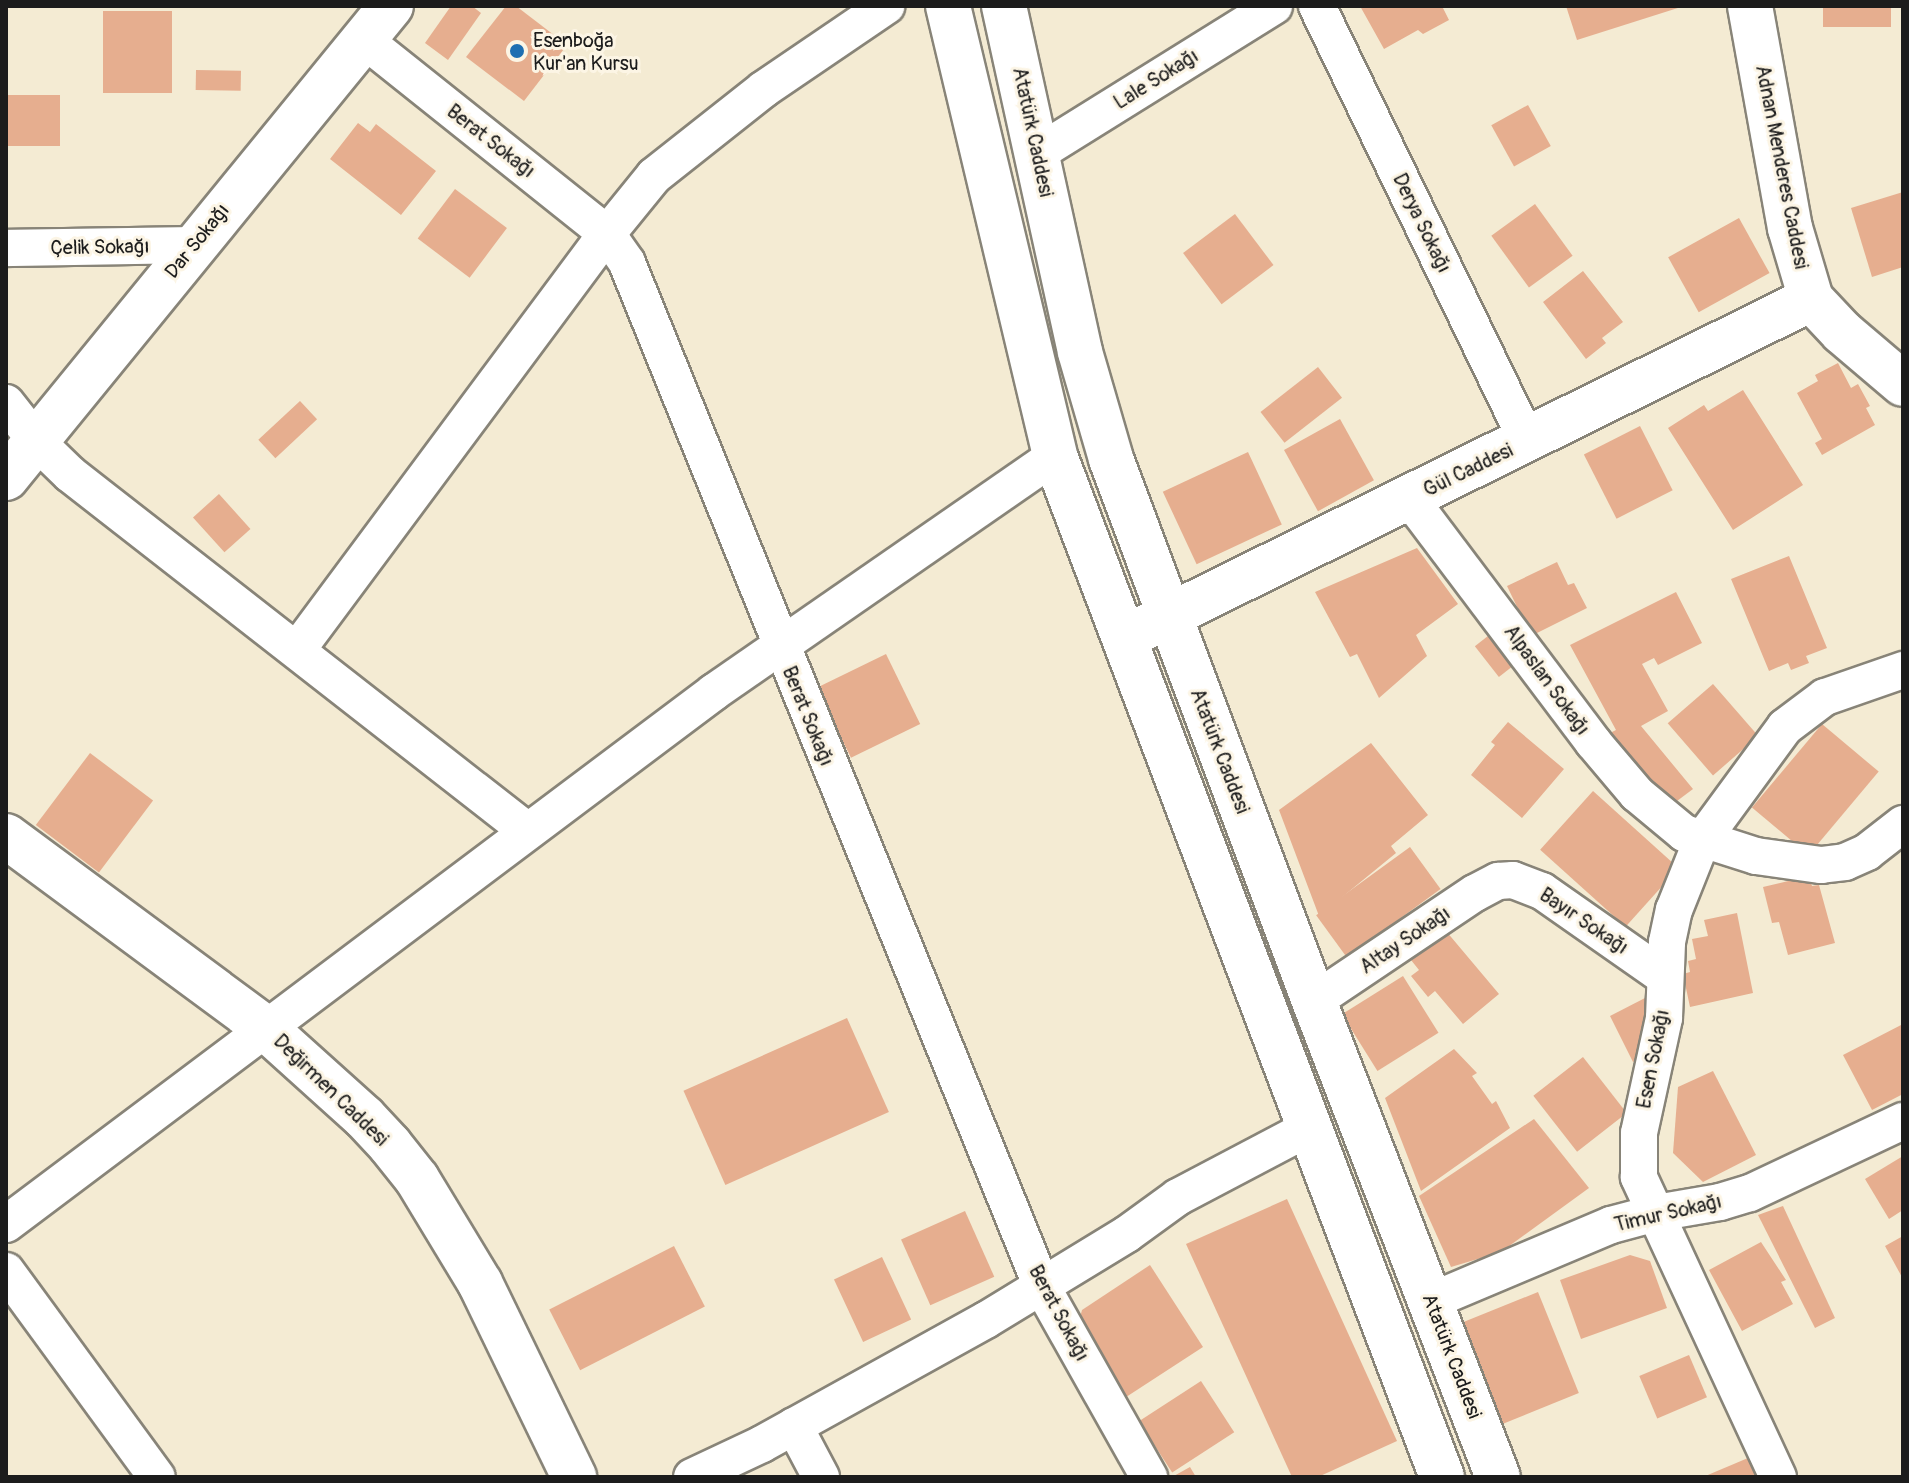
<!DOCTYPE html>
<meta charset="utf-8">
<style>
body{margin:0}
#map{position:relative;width:1909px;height:1483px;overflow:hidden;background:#f4ebd3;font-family:Pangolin,sans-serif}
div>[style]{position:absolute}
.building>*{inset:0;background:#e6ae8f;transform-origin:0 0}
.roads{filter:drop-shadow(2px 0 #888478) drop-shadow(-2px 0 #888478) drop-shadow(0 2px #888478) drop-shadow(0 -2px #888478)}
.street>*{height:36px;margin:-18px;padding:0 18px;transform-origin:18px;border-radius:18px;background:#fff}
.secondary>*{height:44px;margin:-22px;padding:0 22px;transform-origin:22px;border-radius:22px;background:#fff}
.dots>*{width:22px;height:22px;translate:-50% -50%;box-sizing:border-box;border:4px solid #fcf5e5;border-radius:50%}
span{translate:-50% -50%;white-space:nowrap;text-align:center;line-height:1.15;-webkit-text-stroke:6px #fcf5e5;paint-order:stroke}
.poi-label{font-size:20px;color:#1c1c1c}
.left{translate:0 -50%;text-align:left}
.street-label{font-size:20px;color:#1c1c1c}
.frame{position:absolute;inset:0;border:8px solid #1c1c1c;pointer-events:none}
</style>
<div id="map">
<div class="building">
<div style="clip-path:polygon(451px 6px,472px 6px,481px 13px,448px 60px,425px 43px)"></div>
<div style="clip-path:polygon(506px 6px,516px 6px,567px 45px,524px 101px,466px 57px)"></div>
<div style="clip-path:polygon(1360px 6px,1442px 6px,1449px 20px,1423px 34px,1418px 30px,1384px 49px)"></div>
<div style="clip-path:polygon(1566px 6px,1681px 6px,1681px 7px,1577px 40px)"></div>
<div style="left:1823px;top:6px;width:68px;height:21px"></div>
<div style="left:103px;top:11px;width:69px;height:82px"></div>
<div style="left:196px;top:70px;width:45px;height:20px;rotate:1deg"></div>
<div style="left:6px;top:95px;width:54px;height:51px"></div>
<div style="left:1528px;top:105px;width:47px;height:42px;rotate:61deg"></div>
<div style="clip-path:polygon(358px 123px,370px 132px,376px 124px,436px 171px,401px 215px,330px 159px)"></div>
<div style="left:455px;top:189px;width:65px;height:62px;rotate:37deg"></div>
<div style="clip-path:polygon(1903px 192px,1903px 267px,1872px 277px,1851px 208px)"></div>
<div style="left:1535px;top:204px;width:64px;height:54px;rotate:54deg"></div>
<div style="left:1235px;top:214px;width:64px;height:65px;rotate:53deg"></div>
<div style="left:1739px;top:218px;width:63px;height:81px;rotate:61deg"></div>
<div style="clip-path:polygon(1583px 271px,1623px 322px,1602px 338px,1606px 343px,1586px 359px,1543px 302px)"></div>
<div style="clip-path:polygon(1838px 363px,1851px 388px,1858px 384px,1870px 406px,1866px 408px,1875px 425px,1822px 455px,1815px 443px,1822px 439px,1797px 393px,1818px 381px,1815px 375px)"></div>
<div style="left:1318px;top:367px;width:39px;height:73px;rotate:52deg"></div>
<div style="clip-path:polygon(1743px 390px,1803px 485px,1733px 530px,1668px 428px,1704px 405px,1708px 411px)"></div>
<div style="left:300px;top:401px;width:25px;height:57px;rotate:47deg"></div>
<div style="left:1340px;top:419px;width:70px;height:64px;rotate:61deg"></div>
<div style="left:1640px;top:426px;width:72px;height:63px;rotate:63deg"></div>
<div style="left:1248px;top:452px;width:80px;height:94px;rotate:65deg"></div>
<div style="left:219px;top:494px;width:47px;height:35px;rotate:48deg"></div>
<div style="clip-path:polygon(1417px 548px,1458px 604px,1416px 635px,1427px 656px,1379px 698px,1357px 654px,1350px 657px,1315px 592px)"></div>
<div style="clip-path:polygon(1789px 556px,1827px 648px,1806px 656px,1809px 663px,1791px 670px,1788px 663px,1769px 671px,1731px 579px)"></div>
<div style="clip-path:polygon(1557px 562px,1568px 585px,1574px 583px,1587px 608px,1531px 636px,1507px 586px)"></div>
<div style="clip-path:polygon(1676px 592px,1702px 643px,1658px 665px,1654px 658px,1642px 664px,1668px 711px,1641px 726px,1693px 789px,1669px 807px,1610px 733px,1616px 730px,1570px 645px)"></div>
<div style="left:1493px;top:632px;width:39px;height:23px;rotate:52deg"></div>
<div style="left:886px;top:654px;width:78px;height:77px;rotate:64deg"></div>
<div style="left:1713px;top:684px;width:69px;height:60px;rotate:49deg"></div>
<div style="clip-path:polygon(1508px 722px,1564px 769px,1522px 818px,1471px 775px,1495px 745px,1491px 742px)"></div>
<div style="left:1822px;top:724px;width:74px;height:109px;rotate:40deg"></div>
<div style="clip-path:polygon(1371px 743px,1428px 815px,1391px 846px,1396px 853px,1319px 916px,1279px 810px)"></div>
<div style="left:90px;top:753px;width:79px;height:90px;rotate:37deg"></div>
<div style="left:1593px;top:791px;width:115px;height:79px;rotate:42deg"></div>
<div style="left:1410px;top:847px;width:52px;height:116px;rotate:54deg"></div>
<div style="clip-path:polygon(1809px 876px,1812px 886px,1819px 885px,1835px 943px,1788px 955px,1779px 922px,1772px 923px,1763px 887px)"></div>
<div style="clip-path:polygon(1737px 913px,1753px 993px,1690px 1007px,1683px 974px,1690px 972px,1688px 961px,1696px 959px,1692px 939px,1708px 936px,1704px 920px)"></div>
<div style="clip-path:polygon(1446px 931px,1499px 994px,1463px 1024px,1435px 991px,1428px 997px,1411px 976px,1419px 970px,1411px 960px)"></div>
<div style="left:1403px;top:976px;width:67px;height:72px;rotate:58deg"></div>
<div style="clip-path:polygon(1645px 998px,1647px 1055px,1633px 1062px,1610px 1016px)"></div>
<div style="left:847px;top:1018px;width:103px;height:179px;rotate:66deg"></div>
<div style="clip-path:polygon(1903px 1024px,1903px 1094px,1872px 1110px,1843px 1055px)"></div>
<div style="clip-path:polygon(1454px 1049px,1477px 1073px,1472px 1076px,1492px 1104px,1496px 1101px,1510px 1128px,1421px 1191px,1385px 1098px)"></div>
<div style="left:1583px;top:1057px;width:71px;height:63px;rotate:52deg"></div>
<div style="clip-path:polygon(1713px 1071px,1756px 1155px,1703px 1182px,1673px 1153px,1678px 1087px)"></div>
<div style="clip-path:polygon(1534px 1119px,1589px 1188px,1501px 1252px,1451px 1267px,1419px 1196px)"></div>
<div style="clip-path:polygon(1903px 1156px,1903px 1210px,1889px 1219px,1865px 1179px)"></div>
<div style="clip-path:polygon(1287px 1199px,1397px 1441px,1318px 1477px,1292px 1477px,1186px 1244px)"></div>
<div style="clip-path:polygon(1783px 1206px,1835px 1318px,1815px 1328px,1758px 1215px)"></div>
<div style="left:965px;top:1211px;width:72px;height:70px;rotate:66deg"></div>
<div style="clip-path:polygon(1903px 1236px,1903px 1279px,1885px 1246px)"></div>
<div style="clip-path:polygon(1761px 1242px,1786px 1280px,1781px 1282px,1793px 1304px,1742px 1331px,1709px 1270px)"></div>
<div style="left:674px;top:1246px;width:68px;height:140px;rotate:63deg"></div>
<div style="clip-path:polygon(1630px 1255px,1650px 1261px,1667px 1308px,1581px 1339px,1560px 1280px)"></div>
<div style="left:882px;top:1257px;width:69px;height:53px;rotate:65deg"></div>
<div style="clip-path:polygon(1150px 1265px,1203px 1347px,1120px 1401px,1076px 1333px,1082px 1310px)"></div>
<div style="left:1538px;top:1292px;width:109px;height:83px;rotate:68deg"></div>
<div style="left:1689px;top:1355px;width:46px;height:54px;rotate:67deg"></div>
<div style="left:1201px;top:1381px;width:61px;height:74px;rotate:57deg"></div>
<div style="clip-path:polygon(1748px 1458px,1756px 1477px,1703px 1477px)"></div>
<div style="clip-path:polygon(1190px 1467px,1196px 1477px,1172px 1477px)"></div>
</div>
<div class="roads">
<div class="street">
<div style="left:1317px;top:6px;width:483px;rotate:64.2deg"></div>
<div style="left:363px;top:39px;width:312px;rotate:38.6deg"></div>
<div style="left:607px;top:234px;width:35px;rotate:55deg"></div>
<div style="left:627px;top:263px;width:1105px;rotate:67.94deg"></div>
<div style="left:1042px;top:1287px;width:218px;rotate:60.6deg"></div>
<div style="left:1038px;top:153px;width:278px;rotate:-31.9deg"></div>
<div style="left:6px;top:248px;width:187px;rotate:-0.9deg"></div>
<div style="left:6px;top:403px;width:48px;rotate:51.7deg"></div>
<div style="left:36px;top:441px;width:47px;rotate:44.1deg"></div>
<div style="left:70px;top:474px;width:579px;rotate:37.98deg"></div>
<div style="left:1410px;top:499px;width:304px;rotate:53deg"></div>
<div style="left:1593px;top:742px;width:68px;rotate:49.8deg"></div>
<div style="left:1637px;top:794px;width:61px;rotate:39.7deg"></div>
<div style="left:1684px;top:833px;width:76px;rotate:17.7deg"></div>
<div style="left:1756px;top:856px;width:66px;rotate:7.9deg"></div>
<div style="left:1821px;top:865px;width:24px;rotate:-7deg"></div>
<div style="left:1845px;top:862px;width:24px;rotate:-24deg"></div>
<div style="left:1867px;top:852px;width:46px;rotate:-37.9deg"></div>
<div style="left:297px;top:650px;width:505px;rotate:-53.38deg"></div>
<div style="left:598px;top:245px;width:89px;rotate:-50.9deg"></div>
<div style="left:654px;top:176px;width:140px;rotate:-38.3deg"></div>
<div style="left:764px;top:89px;width:148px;rotate:-34.2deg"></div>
<div style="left:1314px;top:1001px;width:194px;rotate:-33.9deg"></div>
<div style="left:1475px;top:893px;width:26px;rotate:-28deg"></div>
<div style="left:1498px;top:881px;width:15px;rotate:-4deg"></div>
<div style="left:1513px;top:880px;width:31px;rotate:21deg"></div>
<div style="left:1542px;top:891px;width:150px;rotate:35deg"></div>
<div style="left:6px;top:1224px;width:886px;rotate:-36.92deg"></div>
<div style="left:714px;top:692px;width:415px;rotate:-34.7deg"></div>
<div style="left:6px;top:1271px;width:255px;rotate:53.8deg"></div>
<div style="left:1431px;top:1301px;width:195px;rotate:-22.9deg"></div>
<div style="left:1611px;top:1225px;width:47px;rotate:-14.9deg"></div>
<div style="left:1656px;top:1213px;width:65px;rotate:-9.8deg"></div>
<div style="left:1720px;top:1202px;width:31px;rotate:-17deg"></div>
<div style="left:1750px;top:1193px;width:169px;rotate:-25.2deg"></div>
<div style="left:794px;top:1426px;width:58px;rotate:62.1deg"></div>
<div style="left:692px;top:1477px;width:77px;rotate:-25.2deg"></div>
<div style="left:762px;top:1444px;width:256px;rotate:-29deg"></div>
<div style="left:986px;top:1320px;width:165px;rotate:-31.4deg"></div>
<div style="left:1127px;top:1234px;width:63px;rotate:-36deg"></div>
<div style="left:1178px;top:1197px;width:148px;rotate:-27.8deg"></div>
<div style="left:1778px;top:1477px;width:331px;rotate:-114.9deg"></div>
<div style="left:1639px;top:1177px;width:44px;rotate:-90deg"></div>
<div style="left:1639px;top:1133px;width:118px;rotate:-77.7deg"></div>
<div style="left:1664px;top:1018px;width:76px;rotate:-87.7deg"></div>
<div style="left:1667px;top:942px;width:33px;rotate:-78deg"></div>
<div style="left:1674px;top:910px;width:75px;rotate:-68.2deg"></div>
<div style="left:1702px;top:840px;width:140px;rotate:-53.7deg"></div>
<div style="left:1785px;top:727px;width:50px;rotate:-36.9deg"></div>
<div style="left:1825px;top:697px;width:83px;rotate:-19.1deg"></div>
</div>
<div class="secondary">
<div style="left:948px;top:6px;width:463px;rotate:76.6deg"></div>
<div style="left:1055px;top:456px;width:1092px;rotate:69.24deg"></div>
<div style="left:1004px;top:6px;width:354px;rotate:77.6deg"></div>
<div style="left:1080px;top:352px;width:111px;rotate:73.8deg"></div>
<div style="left:1111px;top:459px;width:579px;rotate:69.47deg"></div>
<div style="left:1314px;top:1001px;width:510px;rotate:68.87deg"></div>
<div style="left:1750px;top:6px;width:226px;rotate:79.8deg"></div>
<div style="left:1790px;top:228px;width:74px;rotate:73.5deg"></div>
<div style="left:1811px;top:299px;width:45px;rotate:46.8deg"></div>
<div style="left:1842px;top:332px;width:80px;rotate:40.4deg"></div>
<div style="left:6px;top:478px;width:609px;rotate:-50.8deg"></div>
<div style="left:1142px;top:629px;width:746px;rotate:-26.26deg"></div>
<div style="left:6px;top:836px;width:321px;rotate:36.5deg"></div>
<div style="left:264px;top:1027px;width:135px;rotate:42deg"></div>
<div style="left:364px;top:1117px;width:38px;rotate:47deg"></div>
<div style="left:390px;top:1145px;width:43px;rotate:51.5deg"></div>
<div style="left:417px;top:1179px;width:122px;rotate:58.8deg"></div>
<div style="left:480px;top:1283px;width:216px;rotate:64.1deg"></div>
</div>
</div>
<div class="dots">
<div style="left:517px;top:51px;background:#1f6fb2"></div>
</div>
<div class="poi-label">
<span class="left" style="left:533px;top:52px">Esenboğa<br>Kur'an Kursu</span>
</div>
<div class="street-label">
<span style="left:1156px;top:79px;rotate:-32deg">Lale Sokağı</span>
<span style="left:1033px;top:132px;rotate:78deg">Atatürk Caddesi</span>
<span style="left:491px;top:141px;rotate:38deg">Berat Sokağı</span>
<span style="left:1782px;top:167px;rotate:79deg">Adnan Menderes Caddesi</span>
<span style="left:1422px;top:223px;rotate:64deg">Derya Sokağı</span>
<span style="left:197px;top:241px;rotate:-51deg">Dar Sokağı</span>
<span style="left:100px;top:247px;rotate:-1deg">Çelik Sokağı</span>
<span style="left:1468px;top:470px;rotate:-26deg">Gül Caddesi</span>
<span style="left:1547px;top:680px;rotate:54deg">Alpaslan Sokağı</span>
<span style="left:808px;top:716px;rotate:68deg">Berat Sokağı</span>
<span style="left:1220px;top:751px;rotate:69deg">Atatürk Caddesi</span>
<span style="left:1584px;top:921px;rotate:34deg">Bayır Sokağı</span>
<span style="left:1405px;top:940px;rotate:-34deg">Altay Sokağı</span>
<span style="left:1653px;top:1059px;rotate:-79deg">Esen Sokağı</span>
<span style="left:331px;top:1090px;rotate:44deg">Değirmen Caddesi</span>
<span style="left:1668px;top:1213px;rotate:-13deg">Timur Sokağı</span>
<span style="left:1059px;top:1313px;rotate:62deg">Berat Sokağı</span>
<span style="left:1452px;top:1356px;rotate:69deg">Atatürk Caddesi</span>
</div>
<div class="frame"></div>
</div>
